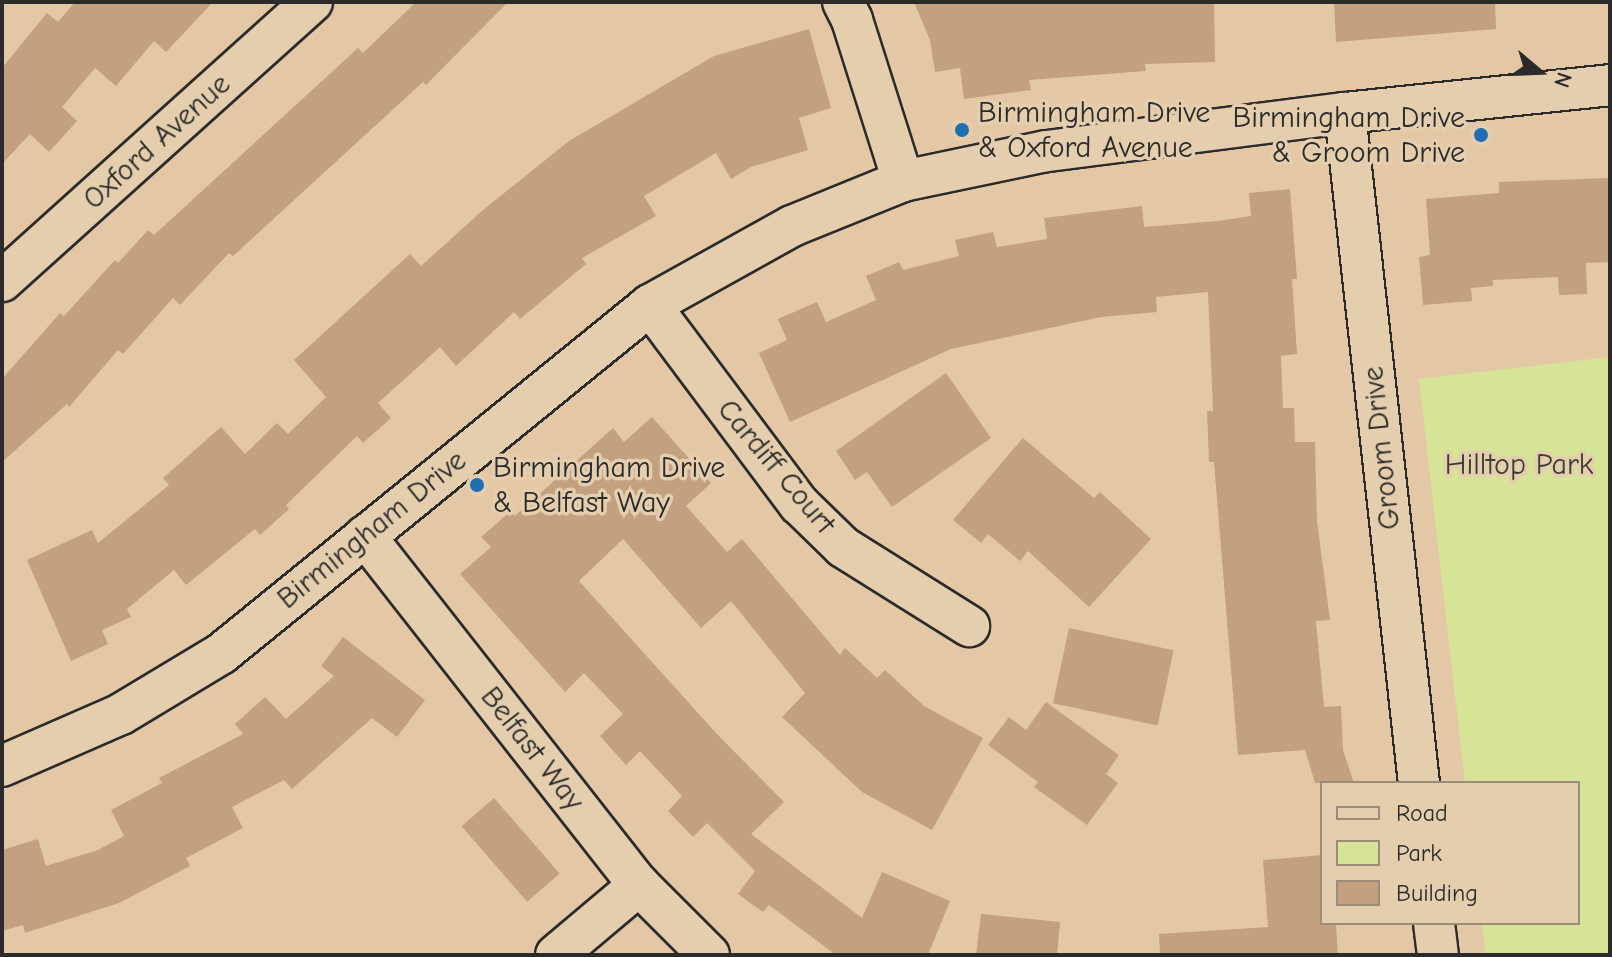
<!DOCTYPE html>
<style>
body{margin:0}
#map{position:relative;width:1612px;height:957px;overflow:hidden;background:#e4c8a5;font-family:"Comic Neue",sans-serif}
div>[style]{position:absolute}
.green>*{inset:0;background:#d5e497}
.building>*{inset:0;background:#c2a080;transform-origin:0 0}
.roads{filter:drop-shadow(2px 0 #2b2b2b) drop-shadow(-2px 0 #2b2b2b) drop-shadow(0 2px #2b2b2b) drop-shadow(0 -2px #2b2b2b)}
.minor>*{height:40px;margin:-20px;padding:0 20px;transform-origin:20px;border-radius:20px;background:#e5cead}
.dots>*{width:22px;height:22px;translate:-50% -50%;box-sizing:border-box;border:4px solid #e5cead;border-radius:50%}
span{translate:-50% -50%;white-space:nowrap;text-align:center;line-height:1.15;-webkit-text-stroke:7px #e5cead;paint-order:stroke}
.poi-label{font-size:30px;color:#2b2b2b}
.left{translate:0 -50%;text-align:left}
.right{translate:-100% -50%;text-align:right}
.street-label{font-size:30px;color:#2b2b2b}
.park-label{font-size:30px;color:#3c3e36}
.frame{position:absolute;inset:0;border:4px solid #2b2b2b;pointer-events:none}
.legend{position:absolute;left:1320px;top:781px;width:260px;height:144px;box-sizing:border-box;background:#e5cead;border:2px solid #9b8d79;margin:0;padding:10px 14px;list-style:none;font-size:24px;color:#2b2b2b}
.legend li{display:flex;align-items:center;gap:16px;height:40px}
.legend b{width:40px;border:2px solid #9b8d79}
.north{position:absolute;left:1500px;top:32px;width:80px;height:80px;-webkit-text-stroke:6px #e5cead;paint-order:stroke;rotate:109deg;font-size:22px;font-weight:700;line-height:32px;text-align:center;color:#2b2b2b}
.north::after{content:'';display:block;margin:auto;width:28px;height:36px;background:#2b2b2b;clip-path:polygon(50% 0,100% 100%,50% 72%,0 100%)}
</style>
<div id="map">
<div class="green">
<div style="clip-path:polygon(1610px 357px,1610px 955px,1486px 955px,1482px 923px,1578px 923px,1578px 783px,1465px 783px,1419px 379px)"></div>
</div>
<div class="building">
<div style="clip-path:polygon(75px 2px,213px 2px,166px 52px,154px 41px,116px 86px,95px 68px,62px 107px,77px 121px,49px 152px,30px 134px,2px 164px,2px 68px,47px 13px,58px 22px)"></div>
<div style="clip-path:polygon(416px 2px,508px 2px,426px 85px,423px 82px,233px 256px,229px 253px,180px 305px,173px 298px,123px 354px,118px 350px,69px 407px,67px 404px,2px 462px,2px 379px,60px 313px,64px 316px,115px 260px,118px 263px,148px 230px,154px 235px,358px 48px,363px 53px)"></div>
<div style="clip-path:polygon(914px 2px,1214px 2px,1215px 62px,1145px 64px,1146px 71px,1029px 80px,1031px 90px,964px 99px,960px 68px,935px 72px,930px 40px)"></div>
<div style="clip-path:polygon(1334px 2px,1495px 2px,1496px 29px,1336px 42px)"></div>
<div style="clip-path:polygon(809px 29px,831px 108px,799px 118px,808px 150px,751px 167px,731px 179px,716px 153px,644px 196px,656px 216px,582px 258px,586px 264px,520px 319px,514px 312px,456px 366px,440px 347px,378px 403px,391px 418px,363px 443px,357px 436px,286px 505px,289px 509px,260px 535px,255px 529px,186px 585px,174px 570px,127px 609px,131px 617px,102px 630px,108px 644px,71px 661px,27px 560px,92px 530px,98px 543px,169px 485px,163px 478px,221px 427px,245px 454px,277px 423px,288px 434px,326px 397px,294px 360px,410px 254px,421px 266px,483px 210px,569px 141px,714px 56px)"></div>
<div style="clip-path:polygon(1610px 178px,1610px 262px,1586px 263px,1587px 294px,1559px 295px,1558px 277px,1493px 280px,1493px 286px,1471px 288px,1472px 301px,1423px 305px,1419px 257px,1430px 255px,1426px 199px,1499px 193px,1499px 182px)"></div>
<div style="clip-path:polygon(1290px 189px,1297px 279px,1292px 279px,1297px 354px,1281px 356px,1283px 408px,1294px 408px,1295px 442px,1315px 442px,1317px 521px,1330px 620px,1316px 621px,1324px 707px,1341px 706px,1343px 750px,1354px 783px,1315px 783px,1305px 750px,1238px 755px,1214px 462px,1209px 462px,1207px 411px,1213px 411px,1208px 292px,1156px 297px,1157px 312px,1101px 317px,951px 349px,790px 422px,759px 353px,787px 340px,778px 319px,817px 302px,826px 322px,876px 300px,866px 276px,899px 262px,903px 270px,959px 256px,955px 240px,993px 232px,997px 247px,1047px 239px,1044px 218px,1142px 206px,1144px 227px,1218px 221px,1251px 216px,1249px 193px)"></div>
<div style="clip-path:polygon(946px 373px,991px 438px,892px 507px,867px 472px,855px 480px,836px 451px)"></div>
<div style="clip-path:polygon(652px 417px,711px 483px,686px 506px,727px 552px,742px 539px,840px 655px,845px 648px,877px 678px,885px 670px,924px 706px,983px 738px,932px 830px,862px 792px,782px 717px,805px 693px,731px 601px,701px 628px,623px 539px,579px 581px,716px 733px,784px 802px,751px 834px,862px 918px,882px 872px,950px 901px,928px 955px,836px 955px,769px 905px,763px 912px,738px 894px,755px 871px,707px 823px,693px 837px,668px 811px,682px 796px,640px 751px,626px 765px,600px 736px,623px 714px,584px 673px,565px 692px,460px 574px,491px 547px,481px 537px,511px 511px,515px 516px,613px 428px,624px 442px)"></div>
<div style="clip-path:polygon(1023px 438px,1094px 498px,1100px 492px,1151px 539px,1089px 607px,1028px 551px,1020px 561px,988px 534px,981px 543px,953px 520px)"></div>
<div style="left:1069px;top:628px;width:107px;height:77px;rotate:12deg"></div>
<div style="clip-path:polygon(343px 637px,425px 700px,397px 737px,372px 718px,292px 789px,284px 780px,232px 807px,243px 828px,186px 858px,190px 866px,119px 903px,25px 933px,23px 925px,2px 931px,2px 850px,38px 839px,46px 866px,98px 850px,124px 836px,111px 810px,162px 783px,159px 778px,243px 734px,235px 724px,265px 697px,286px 719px,334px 676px,321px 666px)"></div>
<div style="clip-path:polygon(1046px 702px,1119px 755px,1106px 774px,1118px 783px,1087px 825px,1034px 787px,1038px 782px,988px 745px,1009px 717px,1026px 730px)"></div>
<div style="left:494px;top:798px;width:100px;height:43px;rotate:49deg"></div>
<div style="clip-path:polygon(1322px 855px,1322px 923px,1336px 923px,1338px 955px,1160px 955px,1159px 934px,1268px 927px,1263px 860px)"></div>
<div style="clip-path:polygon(981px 914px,1060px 922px,1057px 955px,976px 955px)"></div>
</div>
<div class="roads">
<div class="minor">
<div style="left:843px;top:2px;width:20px;rotate:63deg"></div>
<div style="left:852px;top:20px;width:169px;rotate:72.4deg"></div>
<div style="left:1345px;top:113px;width:674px;rotate:83.7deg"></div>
<div style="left:2px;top:281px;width:417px;rotate:-42deg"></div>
<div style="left:650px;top:305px;width:249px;rotate:53.2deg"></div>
<div style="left:799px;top:504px;width:62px;rotate:44.3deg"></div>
<div style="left:843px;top:547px;width:149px;rotate:32.1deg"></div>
<div style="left:365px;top:536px;width:444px;rotate:51.9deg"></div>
<div style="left:639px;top:885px;width:99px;rotate:45deg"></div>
<div style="left:2px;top:766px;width:130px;rotate:-23.6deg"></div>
<div style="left:121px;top:714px;width:118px;rotate:-31.1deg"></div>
<div style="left:222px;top:653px;width:552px;rotate:-39.11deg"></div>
<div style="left:650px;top:305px;width:162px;rotate:-29.1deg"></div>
<div style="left:792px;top:226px;width:120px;rotate:-22.1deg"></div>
<div style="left:903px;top:181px;width:147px;rotate:-11.8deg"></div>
<div style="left:1047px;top:151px;width:300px;rotate:-7.3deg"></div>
<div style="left:1345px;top:113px;width:266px;rotate:-6deg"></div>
<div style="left:1434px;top:923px;width:32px;rotate:83deg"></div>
<div style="left:556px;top:955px;width:109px;rotate:-40.1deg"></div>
</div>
</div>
<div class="dots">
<div style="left:962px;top:130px;background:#1f6fb2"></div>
<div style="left:1481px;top:135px;background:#1f6fb2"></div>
<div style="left:477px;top:485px;background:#1f6fb2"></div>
</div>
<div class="poi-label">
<span class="left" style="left:978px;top:130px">Birmingham Drive<br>&amp; Oxford Avenue</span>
<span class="right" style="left:1465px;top:135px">Birmingham Drive<br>&amp; Groom Drive</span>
<span class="left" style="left:493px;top:485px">Birmingham Drive<br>&amp; Belfast Way</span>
</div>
<div class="street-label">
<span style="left:157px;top:142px;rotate:-42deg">Oxford Avenue</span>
<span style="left:1382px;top:448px;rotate:-96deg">Groom Drive</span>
<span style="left:776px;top:467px;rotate:50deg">Cardiff Court</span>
<span style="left:372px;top:530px;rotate:-39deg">Birmingham Drive</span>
<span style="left:532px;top:749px;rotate:52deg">Belfast Way</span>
</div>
<div class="park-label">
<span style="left:1519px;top:465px">Hilltop Park</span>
</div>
<div class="frame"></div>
<ul class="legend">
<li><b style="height:10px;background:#e5cead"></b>Road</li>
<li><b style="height:22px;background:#d5e497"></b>Park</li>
<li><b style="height:22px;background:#c2a080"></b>Building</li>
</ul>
<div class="north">N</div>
</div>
